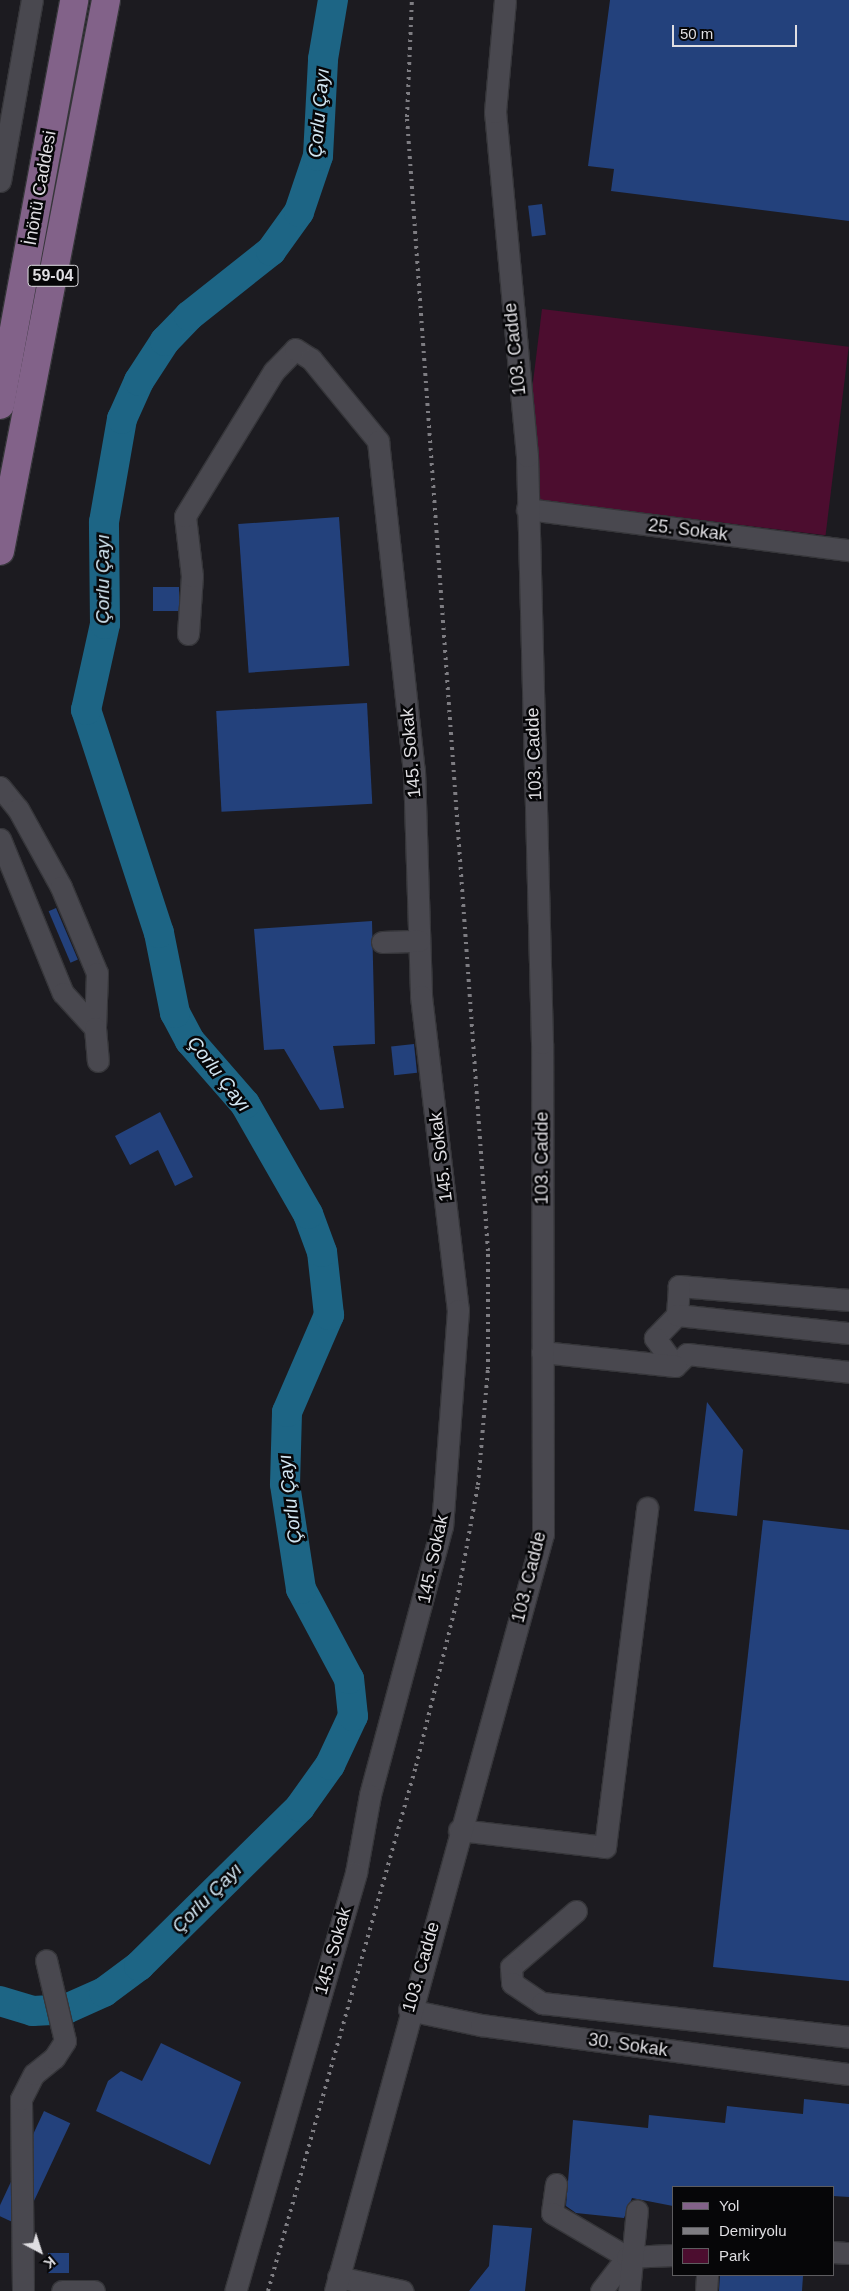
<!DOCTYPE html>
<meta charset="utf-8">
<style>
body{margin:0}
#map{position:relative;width:849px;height:2291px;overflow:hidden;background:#1c1b20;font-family:Arial,sans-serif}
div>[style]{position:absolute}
.green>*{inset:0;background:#4c0d2f;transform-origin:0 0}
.river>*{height:30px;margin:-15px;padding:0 15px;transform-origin:15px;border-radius:15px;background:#1d6585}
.building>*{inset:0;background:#23417c;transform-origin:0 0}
.roads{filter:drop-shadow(1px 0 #36363a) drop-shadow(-1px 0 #36363a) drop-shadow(0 1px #36363a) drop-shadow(0 -1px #36363a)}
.minor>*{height:21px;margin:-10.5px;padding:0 10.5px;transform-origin:10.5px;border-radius:10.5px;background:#49484f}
.major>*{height:28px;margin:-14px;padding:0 14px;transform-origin:14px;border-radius:14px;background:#826289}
.rail>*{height:4px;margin-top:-2px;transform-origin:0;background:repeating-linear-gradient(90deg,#7e7d82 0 2.5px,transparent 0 7.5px)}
span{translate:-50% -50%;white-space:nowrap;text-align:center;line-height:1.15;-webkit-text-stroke:5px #060608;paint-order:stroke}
.shield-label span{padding:1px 4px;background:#060608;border:1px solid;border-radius:4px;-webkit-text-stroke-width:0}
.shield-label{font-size:16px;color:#dfdee2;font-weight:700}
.street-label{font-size:18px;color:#dfdee2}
.water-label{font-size:19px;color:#d1e5f1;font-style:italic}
.legend{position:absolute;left:672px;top:2186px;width:162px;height:90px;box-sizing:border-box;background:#060608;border:1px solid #5d5c5f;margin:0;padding:6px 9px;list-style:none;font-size:15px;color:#dfdee2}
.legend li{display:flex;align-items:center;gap:10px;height:25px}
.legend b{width:25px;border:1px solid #5d5c5f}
.north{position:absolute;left:15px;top:2226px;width:50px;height:50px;-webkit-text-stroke:4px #060608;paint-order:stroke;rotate:140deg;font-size:14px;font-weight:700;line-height:20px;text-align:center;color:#dfdee2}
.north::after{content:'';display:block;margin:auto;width:18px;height:22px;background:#dfdee2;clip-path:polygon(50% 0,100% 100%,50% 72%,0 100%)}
.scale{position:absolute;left:672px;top:25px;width:125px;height:22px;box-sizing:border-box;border:2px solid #dfdee2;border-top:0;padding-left:6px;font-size:15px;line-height:18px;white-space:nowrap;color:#dfdee2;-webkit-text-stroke:4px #060608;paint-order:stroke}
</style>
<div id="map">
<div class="green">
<div style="left:542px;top:309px;width:309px;height:190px;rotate:7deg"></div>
</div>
<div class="river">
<div style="left:0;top:2001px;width:34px;rotate:17deg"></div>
<div style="left:33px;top:2011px;width:33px;rotate:-3deg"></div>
<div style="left:66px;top:2009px;width:42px;rotate:-24.1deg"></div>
<div style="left:104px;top:1992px;width:44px;rotate:-36.6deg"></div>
<div style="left:139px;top:1966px;width:226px;rotate:-44.6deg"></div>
<div style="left:300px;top:1807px;width:52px;rotate:-54.5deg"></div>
<div style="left:330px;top:1765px;width:54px;rotate:-64.9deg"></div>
<div style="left:353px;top:1716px;width:37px;rotate:-96deg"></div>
<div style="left:349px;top:1679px;width:102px;rotate:-118.1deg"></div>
<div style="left:301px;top:1589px;width:106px;rotate:-98.7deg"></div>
<div style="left:285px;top:1484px;width:72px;rotate:-88.4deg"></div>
<div style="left:287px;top:1412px;width:106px;rotate:-66.6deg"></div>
<div style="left:329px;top:1315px;width:63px;rotate:-96.3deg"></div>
<div style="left:322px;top:1252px;width:40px;rotate:-110.2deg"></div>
<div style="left:308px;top:1214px;width:127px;rotate:-119.8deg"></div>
<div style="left:245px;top:1104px;width:84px;rotate:-131.1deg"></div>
<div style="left:190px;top:1041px;width:32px;rotate:-118deg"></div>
<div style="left:175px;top:1013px;width:82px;rotate:-101.3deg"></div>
<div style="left:159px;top:933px;width:235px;rotate:-108.1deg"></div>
<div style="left:86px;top:710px;width:88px;rotate:-77.5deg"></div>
<div style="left:105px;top:624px;width:102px;rotate:-90.6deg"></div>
<div style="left:104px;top:522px;width:105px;rotate:-80.1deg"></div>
<div style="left:122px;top:419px;width:42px;rotate:-65.9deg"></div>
<div style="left:139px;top:381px;width:48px;rotate:-57deg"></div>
<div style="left:165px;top:341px;width:35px;rotate:-46deg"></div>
<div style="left:189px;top:316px;width:105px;rotate:-38.4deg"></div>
<div style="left:271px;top:251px;width:48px;rotate:-54.3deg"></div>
<div style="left:299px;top:212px;width:59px;rotate:-71.3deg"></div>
<div style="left:318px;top:156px;width:97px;rotate:-87deg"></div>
<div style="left:323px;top:59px;width:60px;rotate:-80.4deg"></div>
</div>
<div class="building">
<div style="clip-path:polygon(610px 0,849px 0,849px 221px,611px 191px,614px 169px,588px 166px)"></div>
<div style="left:542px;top:204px;width:31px;height:14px;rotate:83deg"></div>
<div style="left:339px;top:517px;width:149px;height:101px;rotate:86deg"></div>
<div style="left:153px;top:587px;width:26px;height:24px"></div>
<div style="left:367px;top:703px;width:101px;height:151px;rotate:87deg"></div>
<div style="left:56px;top:908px;width:56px;height:8px;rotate:67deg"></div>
<div style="clip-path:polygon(372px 921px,375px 1044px,333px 1046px,344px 1108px,320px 1110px,284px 1049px,264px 1050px,254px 929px)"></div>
<div style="left:414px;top:1044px;width:29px;height:23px;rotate:84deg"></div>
<div style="clip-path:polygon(160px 1112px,193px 1177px,175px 1186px,158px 1150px,130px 1165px,115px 1136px)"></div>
<div style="clip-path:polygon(707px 1402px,743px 1450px,737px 1516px,694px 1511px)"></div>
<div style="clip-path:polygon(763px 1520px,849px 1530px,849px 1981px,713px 1967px)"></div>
<div style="clip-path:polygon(161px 2043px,241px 2082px,210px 2165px,96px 2111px,108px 2081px,121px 2071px,142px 2081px)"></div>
<div style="clip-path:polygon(804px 2099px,849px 2104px,849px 2197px,833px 2196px,833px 2187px,673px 2187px,673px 2206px,632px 2198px,624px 2218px,576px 2213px,566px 2206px,573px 2120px,648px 2128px,649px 2115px,725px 2123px,727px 2106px,803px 2114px)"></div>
<div style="left:44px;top:2111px;width:29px;height:114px;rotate:25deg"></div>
<div style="clip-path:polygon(493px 2225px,532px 2228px,525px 2291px,469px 2291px,489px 2266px)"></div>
<div style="left:48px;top:2253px;width:21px;height:20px"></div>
<div style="clip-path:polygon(720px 2275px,789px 2275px,803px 2276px,802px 2291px,719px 2291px)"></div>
</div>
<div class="roads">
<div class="minor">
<div style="left:0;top:181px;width:184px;rotate:-80deg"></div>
<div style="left:527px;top:509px;width:325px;rotate:7.3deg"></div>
<div style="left:188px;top:634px;width:58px;rotate:-86.1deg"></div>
<div style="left:192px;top:576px;width:60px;rotate:-96.7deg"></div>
<div style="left:185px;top:516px;width:170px;rotate:-58.5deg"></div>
<div style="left:274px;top:371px;width:30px;rotate:-46deg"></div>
<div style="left:295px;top:349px;width:19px;rotate:32deg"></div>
<div style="left:311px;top:359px;width:106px;rotate:50.7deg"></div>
<div style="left:378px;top:441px;width:331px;rotate:83.8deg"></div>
<div style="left:414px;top:770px;width:226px;rotate:88.2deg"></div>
<div style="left:421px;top:996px;width:316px;rotate:83.3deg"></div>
<div style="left:458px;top:1310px;width:217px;rotate:94.2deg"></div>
<div style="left:442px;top:1526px;width:278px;rotate:105deg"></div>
<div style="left:370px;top:1795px;width:79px;rotate:100.2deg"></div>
<div style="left:356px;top:1873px;width:435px;rotate:106.1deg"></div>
<div style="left:0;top:787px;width:28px;rotate:51deg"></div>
<div style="left:18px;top:809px;width:89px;rotate:61.1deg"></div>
<div style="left:61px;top:887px;width:93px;rotate:67.3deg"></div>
<div style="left:97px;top:973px;width:55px;rotate:92.1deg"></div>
<div style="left:0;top:839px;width:166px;rotate:67.8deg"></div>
<div style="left:63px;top:993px;width:47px;rotate:47.6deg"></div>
<div style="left:95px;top:1028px;width:33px;rotate:85deg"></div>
<div style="left:382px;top:942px;width:37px;rotate:-2deg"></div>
<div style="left:849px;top:1300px;width:171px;rotate:-175.3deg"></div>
<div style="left:679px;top:1286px;width:29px;rotate:94deg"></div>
<div style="left:677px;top:1315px;width:32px;rotate:134deg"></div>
<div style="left:655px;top:1338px;width:34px;rotate:54deg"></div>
<div style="left:675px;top:1366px;width:17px;rotate:-45deg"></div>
<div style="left:687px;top:1354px;width:163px;rotate:6.3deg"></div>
<div style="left:677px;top:1315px;width:173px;rotate:6deg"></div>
<div style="left:542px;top:1352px;width:134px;rotate:6deg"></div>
<div style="left:459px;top:1830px;width:147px;rotate:6.6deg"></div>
<div style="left:605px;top:1847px;width:342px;rotate:-82.9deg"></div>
<div style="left:576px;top:1911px;width:86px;rotate:139.3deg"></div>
<div style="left:511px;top:1967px;width:16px;rotate:86deg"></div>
<div style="left:512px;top:1983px;width:36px;rotate:34deg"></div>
<div style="left:542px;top:2003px;width:309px;rotate:6.3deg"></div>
<div style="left:409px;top:2010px;width:74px;rotate:11.8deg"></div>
<div style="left:481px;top:2025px;width:371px;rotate:7.6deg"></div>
<div style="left:556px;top:2184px;width:29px;rotate:98deg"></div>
<div style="left:552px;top:2213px;width:87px;rotate:30.4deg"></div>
<div style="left:833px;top:2252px;width:16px;rotate:4deg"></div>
<div style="left:338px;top:2277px;width:66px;rotate:12.3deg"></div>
<div style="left:23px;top:2291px;width:192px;rotate:-90.6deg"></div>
<div style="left:21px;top:2099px;width:28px;rotate:-63deg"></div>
<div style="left:34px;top:2074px;width:26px;rotate:-39deg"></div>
<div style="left:54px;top:2058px;width:20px;rotate:-57deg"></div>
<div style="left:65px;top:2041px;width:83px;rotate:-103.2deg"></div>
<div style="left:62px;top:2291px;width:32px"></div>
<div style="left:335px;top:2291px;width:785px;rotate:-74.64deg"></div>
<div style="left:543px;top:1534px;width:491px;rotate:-90.1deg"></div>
<div style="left:542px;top:1043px;width:587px;rotate:-91.46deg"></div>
<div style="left:527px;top:456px;width:345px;rotate:-95.3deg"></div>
<div style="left:495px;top:112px;width:112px;rotate:-84.9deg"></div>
<div style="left:601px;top:2291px;width:43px;rotate:-52.6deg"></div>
<div style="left:627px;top:2257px;width:46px;rotate:-2.5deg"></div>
<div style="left:629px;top:2291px;width:81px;rotate:-84.4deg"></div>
<div style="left:706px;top:2291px;width:16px;rotate:-86deg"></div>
</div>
<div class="major">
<div style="left:0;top:405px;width:412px;rotate:-79.6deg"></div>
<div style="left:0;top:551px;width:561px;rotate:-79.11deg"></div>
</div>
</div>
<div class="rail">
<div style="left:268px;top:2291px;width:545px;rotate:-74.26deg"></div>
<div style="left:416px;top:1766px;width:171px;rotate:-76.1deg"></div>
<div style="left:457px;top:1600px;width:117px;rotate:-79.7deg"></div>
<div style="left:478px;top:1485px;width:116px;rotate:-85.1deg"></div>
<div style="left:488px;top:1369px;width:118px;rotate:-90deg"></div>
<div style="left:488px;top:1251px;width:1137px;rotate:-94.09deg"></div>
<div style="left:407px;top:117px;width:117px;rotate:-87.6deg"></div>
</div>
<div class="shield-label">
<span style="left:53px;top:276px">59-04</span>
</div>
<div class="street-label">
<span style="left:40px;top:188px;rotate:-80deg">İnönü Caddesi</span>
<span style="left:515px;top:349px;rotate:-96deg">103. Cadde</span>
<span style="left:688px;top:530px;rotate:7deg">25. Sokak</span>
<span style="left:411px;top:753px;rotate:-95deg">145. Sokak</span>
<span style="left:534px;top:754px;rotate:-92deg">103. Cadde</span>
<span style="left:441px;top:1157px;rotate:-97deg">145. Sokak</span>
<span style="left:542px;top:1158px;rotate:-90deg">103. Cadde</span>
<span style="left:433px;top:1559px;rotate:-78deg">145. Sokak</span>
<span style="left:529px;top:1577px;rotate:-76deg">103. Cadde</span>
<span style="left:333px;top:1951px;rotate:-74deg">145. Sokak</span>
<span style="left:421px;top:1967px;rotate:-74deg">103. Cadde</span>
<span style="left:628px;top:2045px;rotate:8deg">30. Sokak</span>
</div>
<div class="water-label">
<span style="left:319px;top:113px;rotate:-85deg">Çorlu Çayı</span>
<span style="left:103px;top:579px;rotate:-90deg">Çorlu Çayı</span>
<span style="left:219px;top:1074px;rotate:52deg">Çorlu Çayı</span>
<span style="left:290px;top:1499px;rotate:-97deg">Çorlu Çayı</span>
<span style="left:207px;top:1898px;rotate:-45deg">Çorlu Çayı</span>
</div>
<ul class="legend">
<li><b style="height:6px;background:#826289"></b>Yol</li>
<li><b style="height:6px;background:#7e7d82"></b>Demiryolu</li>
<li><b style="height:14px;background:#4c0d2f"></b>Park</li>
</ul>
<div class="north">K</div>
<div class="scale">50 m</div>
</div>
